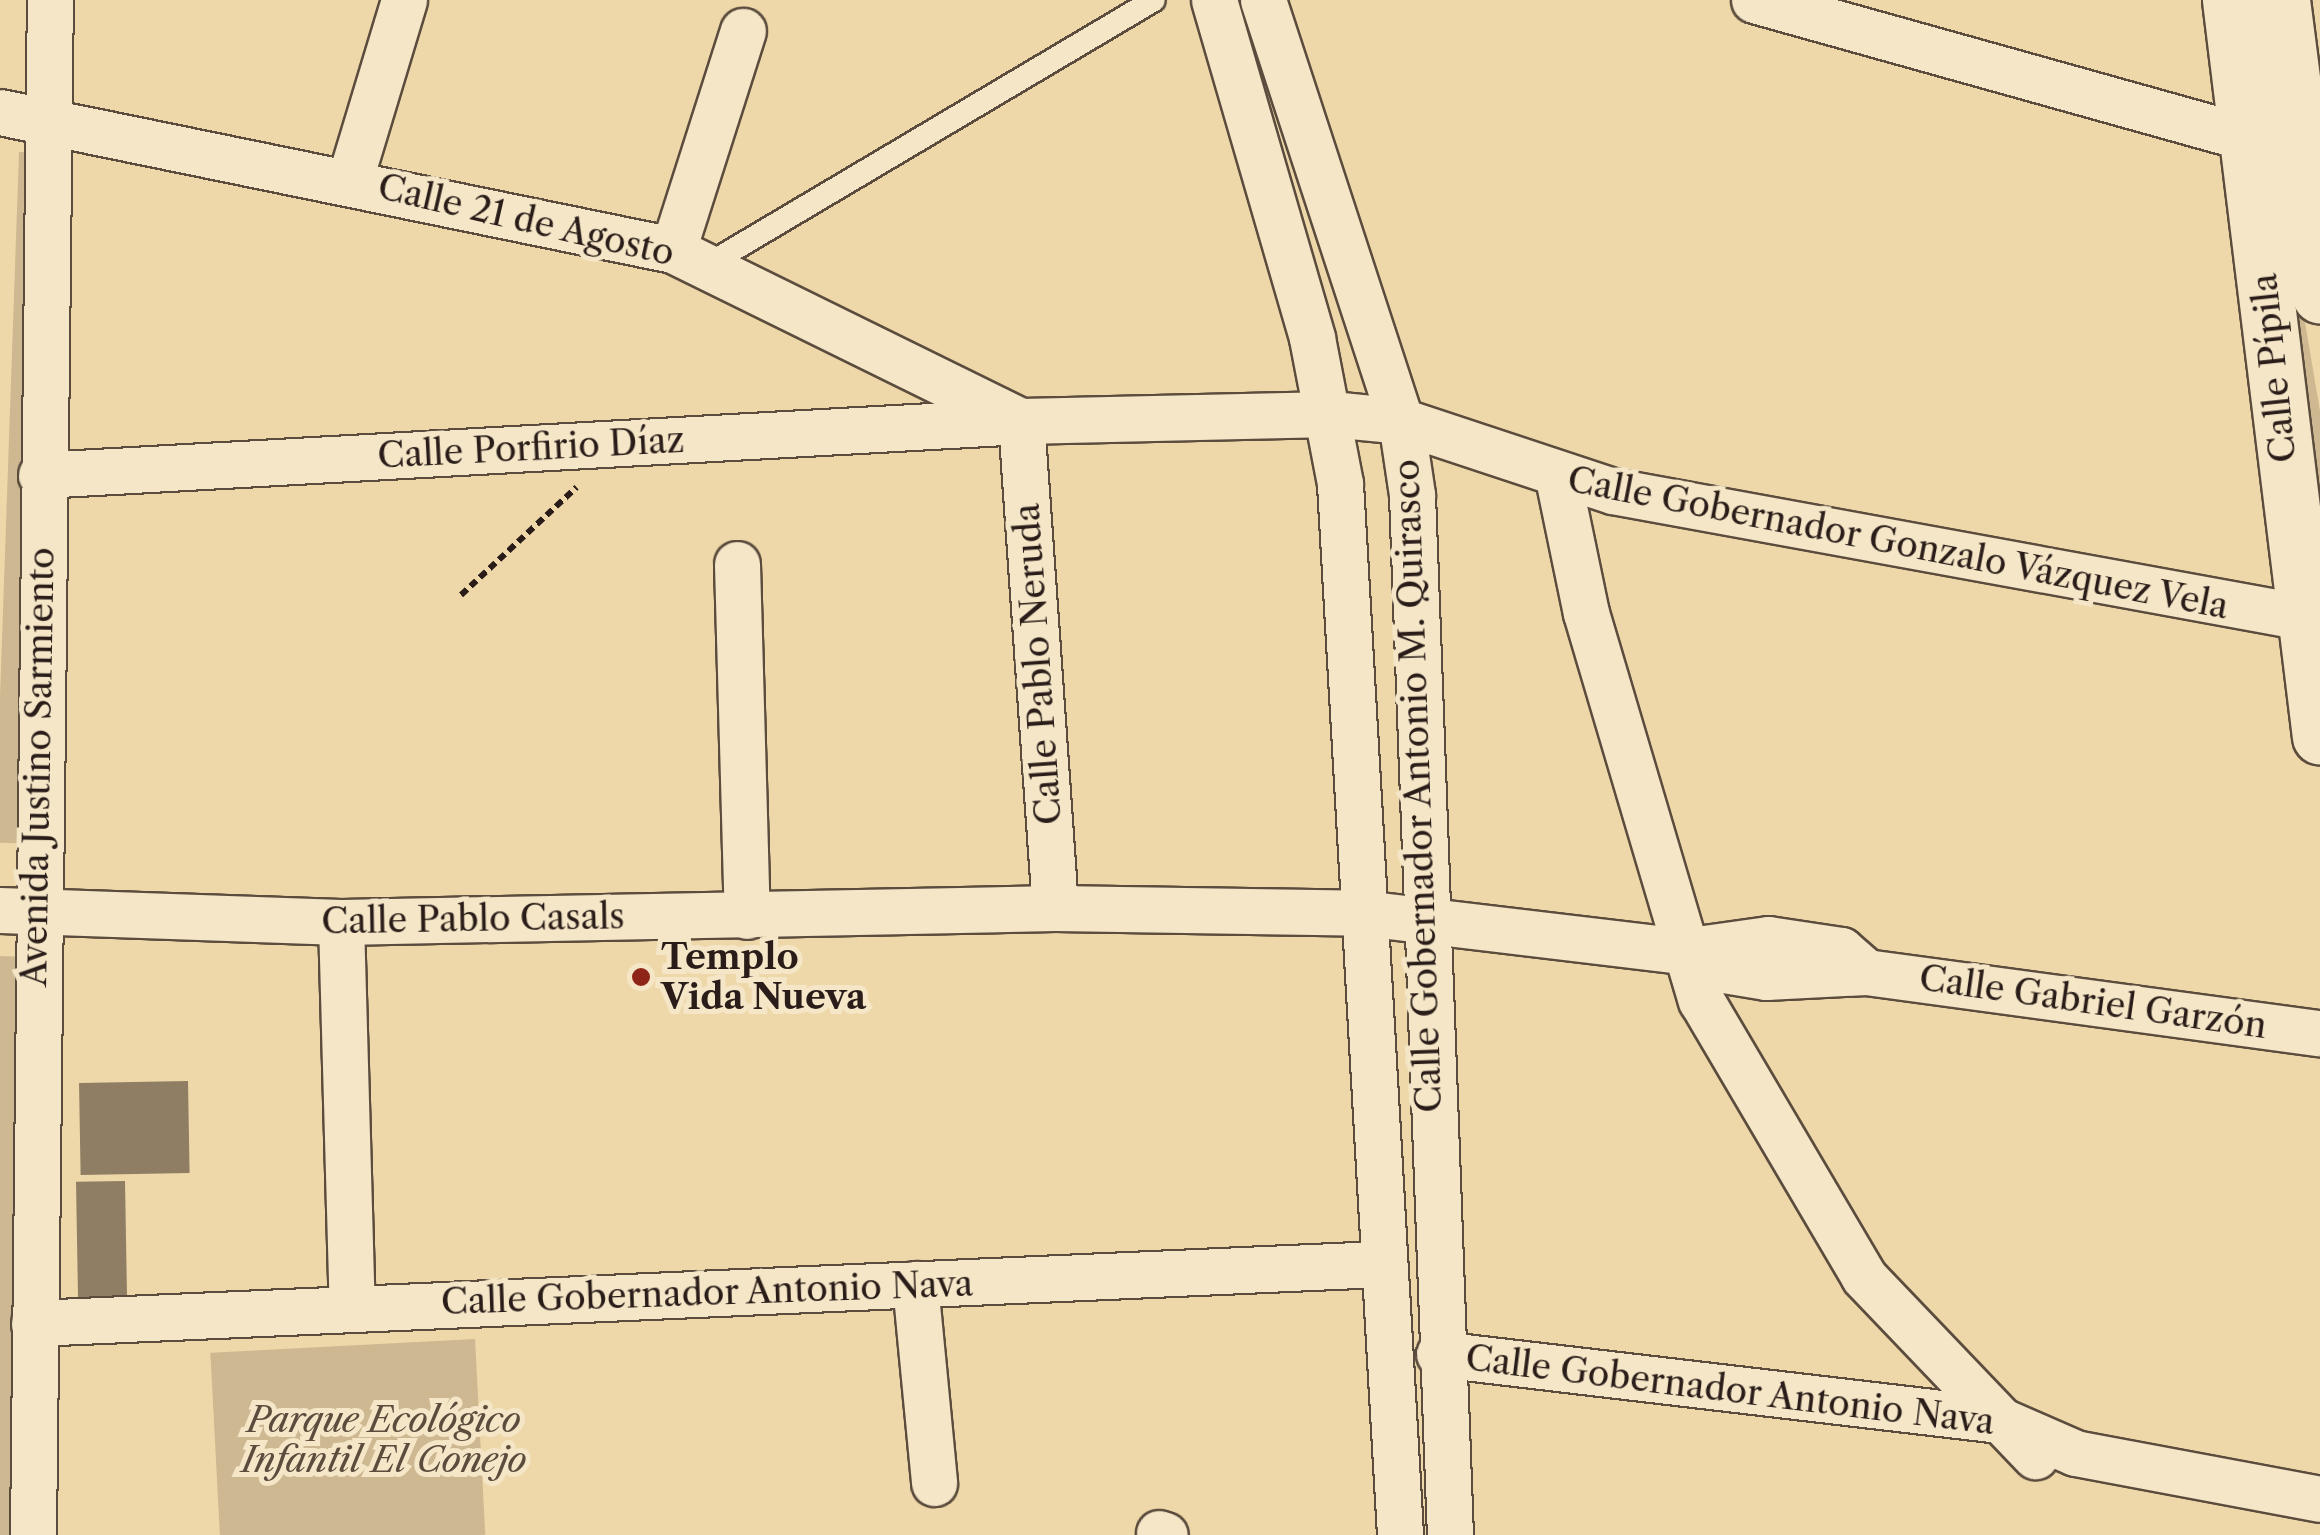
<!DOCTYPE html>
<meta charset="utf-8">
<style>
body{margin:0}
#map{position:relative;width:2320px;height:1535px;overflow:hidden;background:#eed8a9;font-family:"Libre Caslon Text",serif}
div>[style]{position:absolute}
.green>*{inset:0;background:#cdb891;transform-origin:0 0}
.building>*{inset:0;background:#907e64;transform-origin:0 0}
.path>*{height:6px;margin-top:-3px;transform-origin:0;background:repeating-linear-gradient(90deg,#2a1d19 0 8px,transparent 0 13px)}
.roads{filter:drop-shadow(2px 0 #5b4c3d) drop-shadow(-2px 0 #5b4c3d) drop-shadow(0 2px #5b4c3d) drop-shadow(0 -2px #5b4c3d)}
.service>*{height:22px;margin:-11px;padding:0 11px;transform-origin:11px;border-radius:11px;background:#f4e6c7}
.minor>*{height:45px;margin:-22.5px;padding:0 22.5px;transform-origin:22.5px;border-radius:22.5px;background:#f4e6c7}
.secondary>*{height:55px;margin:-27.5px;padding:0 27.5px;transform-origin:27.5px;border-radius:27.5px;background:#f4e6c7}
.dots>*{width:28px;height:28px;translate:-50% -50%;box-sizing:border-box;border:5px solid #f4e6c7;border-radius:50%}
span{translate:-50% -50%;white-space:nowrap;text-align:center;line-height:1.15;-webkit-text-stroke:10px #f4e6c7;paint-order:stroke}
.street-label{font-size:35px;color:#2a1d19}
.poi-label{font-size:35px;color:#2a1d19;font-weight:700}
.left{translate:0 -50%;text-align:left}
.park-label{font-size:35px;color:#5b4c3d;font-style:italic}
</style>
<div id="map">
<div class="green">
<div style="left:50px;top:153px;width:691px;height:31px;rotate:92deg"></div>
<div style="clip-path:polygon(2284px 198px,2320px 411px,2320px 528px,2311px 529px)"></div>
<div style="clip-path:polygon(0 956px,26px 957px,15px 1535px,0 1535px)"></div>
<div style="left:475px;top:1339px;width:196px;height:265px;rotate:87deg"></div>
</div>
<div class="building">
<div style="left:188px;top:1081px;width:92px;height:109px;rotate:89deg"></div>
<div style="left:125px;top:1181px;width:123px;height:49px;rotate:89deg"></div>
</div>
<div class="path">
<div style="left:461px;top:595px;width:158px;rotate:-43deg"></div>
</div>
<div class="roads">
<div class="service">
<div style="left:709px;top:264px;width:517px;rotate:-30.68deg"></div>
</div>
<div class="minor">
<div style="left:1214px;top:0;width:352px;rotate:73.8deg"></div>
<div style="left:1312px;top:338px;width:149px;rotate:79.1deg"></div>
<div style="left:1340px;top:484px;width:1053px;rotate:86.73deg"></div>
<div style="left:1263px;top:0;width:443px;rotate:71.9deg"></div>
<div style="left:1401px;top:421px;width:75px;rotate:81.5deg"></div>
<div style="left:1412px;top:495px;width:1041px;rotate:87.91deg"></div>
<div style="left:1754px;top:0;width:513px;rotate:15.61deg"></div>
<div style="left:0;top:112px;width:687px;rotate:11.59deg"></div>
<div style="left:673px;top:250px;width:386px;rotate:26.2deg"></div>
<div style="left:350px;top:179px;width:187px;rotate:-73.2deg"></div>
<div style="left:673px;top:250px;width:230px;rotate:-72.3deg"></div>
<div style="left:1021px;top:421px;width:488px;rotate:86deg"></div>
<div style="left:41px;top:475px;width:981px;rotate:-3.15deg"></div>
<div style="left:1021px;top:421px;width:310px;rotate:-1.3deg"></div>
<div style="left:1331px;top:414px;width:70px;rotate:5.7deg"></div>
<div style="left:1401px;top:421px;width:223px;rotate:18.3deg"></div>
<div style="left:1613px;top:491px;width:719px;rotate:10.34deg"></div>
<div style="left:1558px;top:478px;width:138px;rotate:78.3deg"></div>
<div style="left:1586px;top:613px;width:404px;rotate:73.5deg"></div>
<div style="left:1701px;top:1000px;width:321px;rotate:59.5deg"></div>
<div style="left:1864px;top:1277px;width:248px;rotate:46.3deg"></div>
<div style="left:737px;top:564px;width:352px;rotate:88.4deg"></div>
<div style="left:0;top:910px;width:341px;rotate:2deg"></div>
<div style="left:341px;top:922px;width:714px;rotate:-1.12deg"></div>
<div style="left:1055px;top:908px;width:308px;rotate:0.9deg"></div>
<div style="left:1363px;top:913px;width:322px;rotate:6.8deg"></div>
<div style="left:1683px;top:951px;width:34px;rotate:30deg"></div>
<div style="left:1712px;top:968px;width:55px;rotate:9.5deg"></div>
<div style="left:1766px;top:977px;width:100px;rotate:-2.9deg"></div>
<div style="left:1866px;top:972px;width:458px;rotate:7.7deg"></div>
<div style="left:341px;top:922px;width:384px;rotate:88.4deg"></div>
<div style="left:1683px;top:951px;width:86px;rotate:-8deg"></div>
<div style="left:1768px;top:939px;width:74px;rotate:8.6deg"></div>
<div style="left:1841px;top:950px;width:33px;rotate:41deg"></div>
<div style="left:915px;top:1284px;width:200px;rotate:84.5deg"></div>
<div style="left:34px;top:1323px;width:1347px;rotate:-2.51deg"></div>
<div style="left:1439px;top:1354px;width:565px;rotate:6.71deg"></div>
<div style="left:2000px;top:1420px;width:82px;rotate:23.7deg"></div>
<div style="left:2075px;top:1453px;width:249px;rotate:10.6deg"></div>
<div style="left:1159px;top:1533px;width:6px;rotate:18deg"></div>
<div style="left:33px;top:1535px;width:1535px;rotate:-89.37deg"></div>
</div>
<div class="secondary">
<div style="left:2230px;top:0;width:742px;rotate:83.04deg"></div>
<div style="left:2282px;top:0;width:298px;rotate:82.7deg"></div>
</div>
</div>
<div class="dots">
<div style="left:641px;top:977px;background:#8f2418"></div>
</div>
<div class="street-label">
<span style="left:526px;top:220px;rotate:13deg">Calle 21 de Agosto</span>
<span style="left:2274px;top:368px;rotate:-96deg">Calle Pípila</span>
<span style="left:531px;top:448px;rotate:-3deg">Calle Porfirio Díaz</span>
<span style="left:1898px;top:543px;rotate:11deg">Calle Gobernador Gonzalo Vázquez Vela</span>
<span style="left:1038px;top:664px;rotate:-94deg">Calle Pablo Neruda</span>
<span style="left:38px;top:767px;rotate:-89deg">Avenida Justino Sarmiento</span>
<span style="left:1418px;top:786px;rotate:-92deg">Calle Gobernador Antonio M. Quirasco</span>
<span style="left:473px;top:919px;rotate:-1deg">Calle Pablo Casals</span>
<span style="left:2093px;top:1002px;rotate:8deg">Calle Gabriel Garzón</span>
<span style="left:707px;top:1293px;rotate:-2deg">Calle Gobernador Antonio Nava</span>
<span style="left:1730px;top:1390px;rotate:7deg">Calle Gobernador Antonio Nava</span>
</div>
<div class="poi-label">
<span class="left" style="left:661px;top:977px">Templo<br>Vida Nueva</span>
</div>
<div class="park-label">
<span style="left:384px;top:1440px">Parque Ecológico<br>Infantil El Conejo</span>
</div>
</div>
